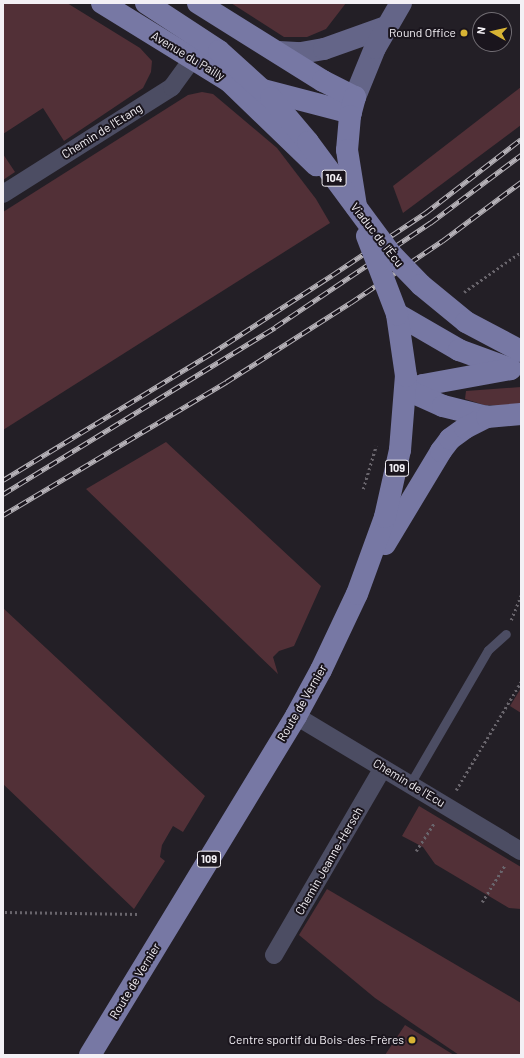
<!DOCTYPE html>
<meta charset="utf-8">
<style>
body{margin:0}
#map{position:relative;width:524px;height:1058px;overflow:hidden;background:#231f26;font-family:Barlow,sans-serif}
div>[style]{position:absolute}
.green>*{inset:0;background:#523037}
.path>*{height:2.5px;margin-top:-1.25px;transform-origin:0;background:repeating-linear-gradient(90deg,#69656c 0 2px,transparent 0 5px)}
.lane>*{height:9px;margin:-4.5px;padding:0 4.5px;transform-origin:4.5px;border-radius:4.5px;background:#4c4d63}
.street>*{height:18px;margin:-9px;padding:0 9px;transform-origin:9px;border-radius:9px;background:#4c4d63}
.secondary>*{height:22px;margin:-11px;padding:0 11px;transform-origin:11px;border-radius:11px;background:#646588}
.primary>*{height:22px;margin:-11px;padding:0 11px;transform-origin:11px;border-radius:11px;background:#7778a4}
.rail>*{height:4.5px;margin-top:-2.25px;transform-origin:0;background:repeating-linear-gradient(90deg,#1a151d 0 9px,#b6b2b8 0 18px);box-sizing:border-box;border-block:1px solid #b6b2b8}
.primary-bridge>*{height:22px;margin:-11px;padding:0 11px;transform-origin:11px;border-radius:11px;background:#7778a4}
.dots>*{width:11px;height:11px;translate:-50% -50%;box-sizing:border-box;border:2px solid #1a151d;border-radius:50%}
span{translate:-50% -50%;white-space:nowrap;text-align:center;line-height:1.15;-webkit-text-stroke:4px #1a151d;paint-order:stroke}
.shield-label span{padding:1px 3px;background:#1a151d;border:1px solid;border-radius:3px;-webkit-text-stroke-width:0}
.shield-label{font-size:11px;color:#f3f0f5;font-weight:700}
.poi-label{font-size:12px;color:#f3f0f5}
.right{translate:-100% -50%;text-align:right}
.street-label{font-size:12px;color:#f3f0f5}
.frame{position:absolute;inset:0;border:4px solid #f3f0f5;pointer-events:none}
.north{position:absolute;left:472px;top:12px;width:40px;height:40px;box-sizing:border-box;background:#1a151d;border:1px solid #716d73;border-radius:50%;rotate:278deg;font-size:11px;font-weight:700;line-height:16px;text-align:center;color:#f3f0f5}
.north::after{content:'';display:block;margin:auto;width:14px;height:18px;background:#d8b434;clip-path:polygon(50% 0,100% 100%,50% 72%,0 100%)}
</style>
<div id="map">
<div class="green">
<div style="clip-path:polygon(3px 3px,67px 3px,140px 48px,152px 61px,151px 72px,143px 88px,64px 141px,43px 108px,3px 134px)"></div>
<div style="clip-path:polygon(231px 3px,346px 3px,326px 29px,307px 37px,284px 37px)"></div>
<div style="clip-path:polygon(521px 87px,521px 125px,403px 213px,393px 186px)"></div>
<div style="clip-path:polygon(202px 92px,213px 94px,277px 148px,316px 199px,330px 223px,3px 430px,3px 212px,188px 95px)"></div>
<div style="clip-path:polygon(3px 154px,15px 172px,3px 180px)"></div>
<div style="clip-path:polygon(521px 387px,521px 407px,484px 405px,465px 399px,466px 391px)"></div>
<div style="clip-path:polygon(166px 442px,321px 586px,294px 646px,279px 651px,273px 657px,278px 674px,86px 489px)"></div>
<div style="clip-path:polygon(3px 608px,205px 796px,183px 832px,173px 826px,162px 845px,160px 857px,165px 861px,134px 909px,3px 784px)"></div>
<div style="clip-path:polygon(521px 688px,521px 713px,510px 706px)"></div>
<div style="clip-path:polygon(419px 806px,521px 867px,521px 909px,509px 908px,435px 864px,423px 847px,402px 836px)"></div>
<div style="clip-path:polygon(327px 889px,521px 1003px,521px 1055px,459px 1055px,375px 998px,299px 935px)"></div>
<div style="clip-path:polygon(405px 1025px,454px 1055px,385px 1055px)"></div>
</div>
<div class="path">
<div style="left:464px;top:292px;width:70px;rotate:-35.1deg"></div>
<div style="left:363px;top:489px;width:45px;rotate:-73.2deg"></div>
<div style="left:511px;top:620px;width:27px;rotate:-68deg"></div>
<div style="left:456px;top:790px;width:126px;rotate:-59deg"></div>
<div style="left:416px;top:851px;width:33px;rotate:-57deg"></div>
<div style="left:482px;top:902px;width:44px;rotate:-58.1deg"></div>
<div style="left:5px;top:912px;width:134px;rotate:0.9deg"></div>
</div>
<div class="lane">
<div style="left:410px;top:784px;width:155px;rotate:-59.8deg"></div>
<div style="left:488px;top:650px;width:24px;rotate:-42deg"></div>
</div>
<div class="street">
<div style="left:3px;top:194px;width:200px;rotate:-32.3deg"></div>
<div style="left:172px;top:87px;width:34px;rotate:-54deg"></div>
<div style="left:296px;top:716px;width:262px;rotate:31deg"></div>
<div style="left:274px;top:955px;width:216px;rotate:-59.8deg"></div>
</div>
<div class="secondary">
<div style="left:279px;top:52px;width:22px;rotate:3deg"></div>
<div style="left:301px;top:53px;width:23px;rotate:-10deg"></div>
<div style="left:324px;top:49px;width:66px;rotate:-19.5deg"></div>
<div style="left:355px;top:97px;width:53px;rotate:-67.8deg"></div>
<div style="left:375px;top:48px;width:52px;rotate:-60deg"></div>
</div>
<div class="primary">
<div style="left:102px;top:3px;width:149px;rotate:31.6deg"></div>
<div style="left:229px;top:81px;width:126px;rotate:14.7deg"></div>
<div style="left:198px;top:3px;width:147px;rotate:32deg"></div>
<div style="left:323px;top:81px;width:36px;rotate:27deg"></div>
<div style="left:355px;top:97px;width:20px;rotate:105deg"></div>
<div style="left:350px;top:116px;width:34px;rotate:95deg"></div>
<div style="left:347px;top:150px;width:57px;rotate:80.9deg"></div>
<div style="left:230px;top:82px;width:120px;rotate:44deg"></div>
<div style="left:397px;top:314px;width:72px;rotate:30.1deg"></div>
<div style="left:459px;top:350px;width:55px;rotate:20.1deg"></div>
<div style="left:407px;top:390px;width:17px;rotate:-17deg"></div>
<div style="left:423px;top:385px;width:89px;rotate:-10.3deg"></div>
<div style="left:407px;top:390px;width:39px;rotate:24deg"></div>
<div style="left:443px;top:406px;width:45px;rotate:14deg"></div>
<div style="left:385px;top:544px;width:109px;rotate:-58.9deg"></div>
<div style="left:441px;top:451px;width:15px;rotate:-53deg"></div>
<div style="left:450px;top:439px;width:19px;rotate:-36deg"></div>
<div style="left:465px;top:428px;width:25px;rotate:-27deg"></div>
<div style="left:487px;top:417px;width:34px;rotate:-5deg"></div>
<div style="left:90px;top:1055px;width:397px;rotate:-58.7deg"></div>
<div style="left:296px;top:716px;width:52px;rotate:-61.5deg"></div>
<div style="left:321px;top:670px;width:84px;rotate:-64.7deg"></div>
<div style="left:357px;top:594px;width:82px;rotate:-70deg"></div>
<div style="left:385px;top:517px;width:69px;rotate:-77.4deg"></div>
<div style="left:400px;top:450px;width:74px;rotate:-85.4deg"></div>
<div style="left:406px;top:376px;width:63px;rotate:-98.3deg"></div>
</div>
<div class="rail">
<div style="left:3px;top:480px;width:245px;rotate:-31.3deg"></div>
<div style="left:212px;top:353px;width:143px;rotate:-33deg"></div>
<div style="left:332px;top:275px;width:112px;rotate:-33.7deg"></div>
<div style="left:425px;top:213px;width:121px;rotate:-37.6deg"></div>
<div style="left:3px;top:494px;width:319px;rotate:-31.5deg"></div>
<div style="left:275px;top:327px;width:187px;rotate:-33.9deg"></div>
<div style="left:430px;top:223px;width:114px;rotate:-36.8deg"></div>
<div style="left:3px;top:515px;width:260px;rotate:-30.8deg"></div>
<div style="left:226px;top:382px;width:147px;rotate:-32.5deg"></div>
<div style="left:350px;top:303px;width:111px;rotate:-34deg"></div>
<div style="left:442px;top:241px;width:99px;rotate:-36.8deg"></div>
</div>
<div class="primary-bridge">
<div style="left:146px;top:3px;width:87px;rotate:33.3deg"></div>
<div style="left:219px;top:51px;width:70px;rotate:42.1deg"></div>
<div style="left:271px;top:98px;width:57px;rotate:49.9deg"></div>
<div style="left:308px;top:142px;width:139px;rotate:53.5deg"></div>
<div style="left:391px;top:254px;width:43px;rotate:45.9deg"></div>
<div style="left:421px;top:285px;width:58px;rotate:39.4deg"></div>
<div style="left:466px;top:322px;width:62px;rotate:27.8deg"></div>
<div style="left:367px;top:236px;width:84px;rotate:69deg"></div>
</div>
<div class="dots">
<div style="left:464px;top:33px;background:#d8b434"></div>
<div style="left:412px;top:1040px;background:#d8b434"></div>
</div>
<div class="shield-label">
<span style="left:334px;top:178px">104</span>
<span style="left:397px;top:468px">109</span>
<span style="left:209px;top:859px">109</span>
</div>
<div class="poi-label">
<span class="right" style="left:456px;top:33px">Round Office</span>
<span class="right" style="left:404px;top:1040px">Centre sportif du Bois-des-Frères</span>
</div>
<div class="street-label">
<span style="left:188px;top:56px;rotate:31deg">Avenue du Pailly</span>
<span style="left:102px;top:131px;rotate:-32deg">Chemin de l'Etang</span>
<span style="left:377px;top:235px;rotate:52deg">Viaduc de l'Écu</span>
<span style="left:302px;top:703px;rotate:-60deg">Route de Vernier</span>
<span style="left:409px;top:783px;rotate:31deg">Chemin de l'Ecu</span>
<span style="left:329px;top:861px;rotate:-60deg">Chemin Jeanne-Hersch</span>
<span style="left:135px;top:981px;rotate:-59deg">Route de Vernier</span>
</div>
<div class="frame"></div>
<div class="north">N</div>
</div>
